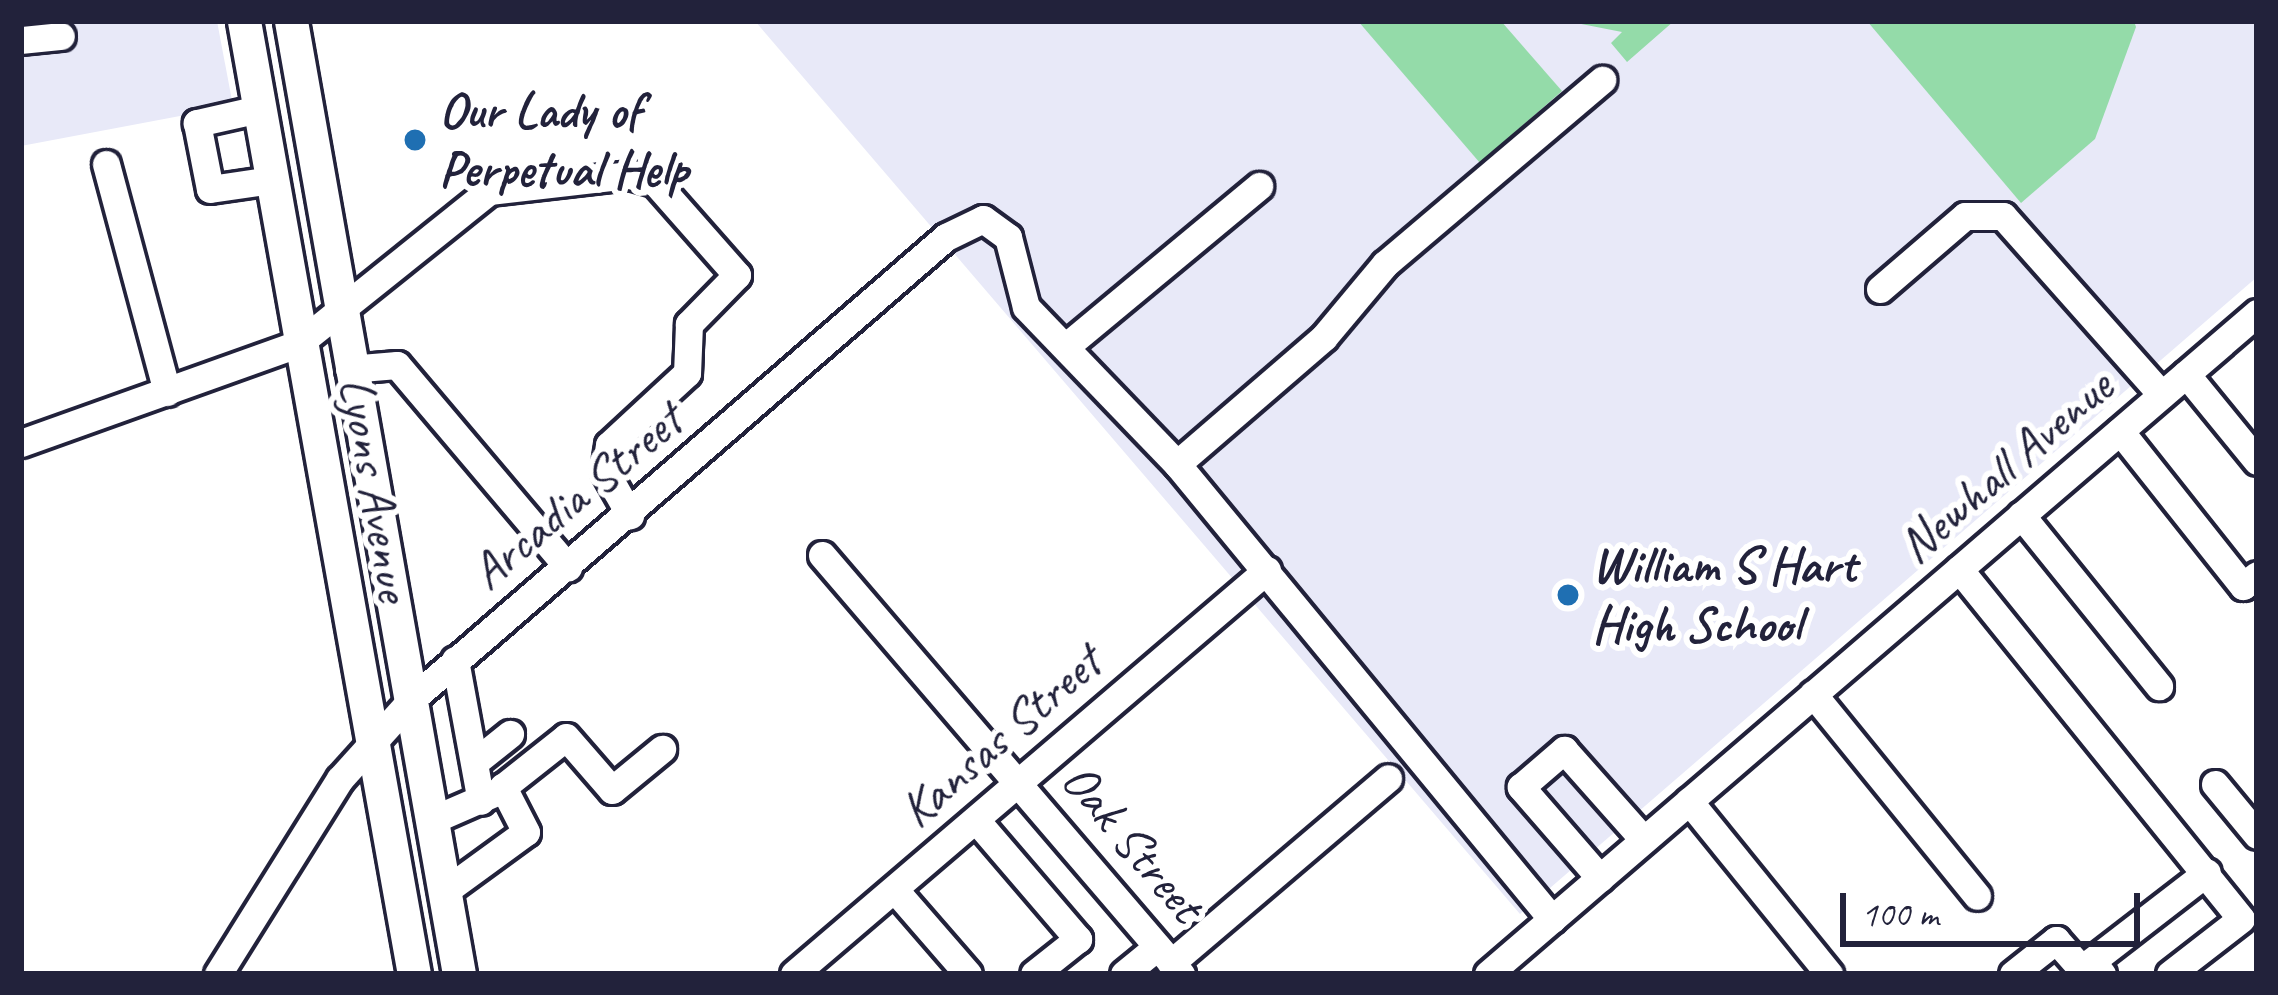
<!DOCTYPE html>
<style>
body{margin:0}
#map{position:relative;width:2278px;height:995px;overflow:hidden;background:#fff;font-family:Caveat,sans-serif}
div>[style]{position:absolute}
.built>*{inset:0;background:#e8e9f8}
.green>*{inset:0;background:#94dba9}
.roads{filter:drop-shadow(3px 0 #22223b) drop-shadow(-3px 0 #22223b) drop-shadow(0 3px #22223b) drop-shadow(0 -3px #22223b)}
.minor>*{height:27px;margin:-13.5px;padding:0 13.5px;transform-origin:13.5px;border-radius:13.5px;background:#fff}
.major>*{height:33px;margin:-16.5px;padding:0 16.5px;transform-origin:16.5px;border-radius:16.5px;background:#fff}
.dots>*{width:33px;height:33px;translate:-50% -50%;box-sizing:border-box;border:6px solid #fff;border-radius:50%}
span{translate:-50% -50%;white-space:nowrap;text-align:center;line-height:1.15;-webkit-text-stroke:12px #fff;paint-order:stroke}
.poi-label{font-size:51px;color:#22223b;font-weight:700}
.left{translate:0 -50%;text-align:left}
.street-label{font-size:51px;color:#22223b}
.frame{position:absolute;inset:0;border:24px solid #22223b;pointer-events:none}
.scale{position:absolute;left:1840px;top:893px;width:300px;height:54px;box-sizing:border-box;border:6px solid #22223b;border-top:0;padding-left:15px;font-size:36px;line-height:42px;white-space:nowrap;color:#22223b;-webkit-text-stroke:9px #fff;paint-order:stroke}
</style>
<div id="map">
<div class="built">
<div style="clip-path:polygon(23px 21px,217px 21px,233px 106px,21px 146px)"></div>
<div style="clip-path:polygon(755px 21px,2257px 21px,2257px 277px,1520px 914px)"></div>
</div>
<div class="green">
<div style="clip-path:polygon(1358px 21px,1501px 21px,1562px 91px,1480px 163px)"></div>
<div style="clip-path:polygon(1566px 21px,1674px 21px,1627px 62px,1611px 43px,1622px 32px)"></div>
<div style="clip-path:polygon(1867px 21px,2134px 21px,2136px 27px,2095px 139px,2021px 203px)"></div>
</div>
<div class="roads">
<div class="minor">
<div style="left:21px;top:40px;width:40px;rotate:-5.7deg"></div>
<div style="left:259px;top:109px;width:64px;rotate:167.3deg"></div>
<div style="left:197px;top:123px;width:67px;rotate:78.9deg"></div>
<div style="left:210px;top:189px;width:63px;rotate:-8.3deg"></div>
<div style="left:106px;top:164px;width:236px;rotate:75deg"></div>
<div style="left:1880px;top:289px;width:112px;rotate:-40.7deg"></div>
<div style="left:1965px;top:216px;width:38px"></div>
<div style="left:2003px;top:216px;width:239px;rotate:48.4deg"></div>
<div style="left:1070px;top:343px;width:246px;rotate:-39.7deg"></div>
<div style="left:349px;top:369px;width:48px;rotate:-4.8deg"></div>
<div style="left:397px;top:365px;width:265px;rotate:49.8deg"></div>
<div style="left:2186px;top:374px;width:112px;rotate:50.8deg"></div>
<div style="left:2120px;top:431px;width:198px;rotate:51.6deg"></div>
<div style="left:2243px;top:586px;width:18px;rotate:-38deg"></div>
<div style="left:21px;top:443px;width:294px;rotate:-19.7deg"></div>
<div style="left:298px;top:344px;width:245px;rotate:-38.7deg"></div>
<div style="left:489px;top:191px;width:142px;rotate:-6.5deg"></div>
<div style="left:630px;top:175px;width:26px;rotate:16deg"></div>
<div style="left:655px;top:182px;width:124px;rotate:48.6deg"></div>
<div style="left:737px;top:275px;width:69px;rotate:134.4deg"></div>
<div style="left:689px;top:324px;width:49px;rotate:92.3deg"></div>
<div style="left:687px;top:373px;width:106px;rotate:137.3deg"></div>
<div style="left:609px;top:445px;width:26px;rotate:99deg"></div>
<div style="left:605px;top:471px;width:51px;rotate:60.4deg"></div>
<div style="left:1177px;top:464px;width:194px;rotate:-40.8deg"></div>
<div style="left:1324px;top:337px;width:95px;rotate:-50.1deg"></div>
<div style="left:1385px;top:264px;width:285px;rotate:-40.3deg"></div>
<div style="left:2021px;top:515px;width:220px;rotate:51.1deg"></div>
<div style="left:822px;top:555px;width:552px;rotate:49.41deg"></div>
<div style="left:1959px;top:569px;width:449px;rotate:51.1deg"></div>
<div style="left:2241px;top:919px;width:90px;rotate:142.2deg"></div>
<div style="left:455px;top:660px;width:143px;rotate:79.6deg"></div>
<div style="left:1813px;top:694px;width:260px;rotate:50.9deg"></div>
<div style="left:475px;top:762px;width:45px;rotate:-38.7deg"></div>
<div style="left:2215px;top:784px;width:66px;rotate:50.5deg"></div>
<div style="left:1689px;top:801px;width:223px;rotate:51deg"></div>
<div style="left:432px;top:820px;width:68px;rotate:-23.5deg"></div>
<div style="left:976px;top:820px;width:157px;rotate:49.4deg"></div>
<div style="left:1078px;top:939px;width:56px;rotate:141.5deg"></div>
<div style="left:1600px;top:878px;width:121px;rotate:-131deg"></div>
<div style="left:1521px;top:787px;width:57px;rotate:-40.7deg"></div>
<div style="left:1564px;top:750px;width:120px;rotate:48.4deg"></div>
<div style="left:895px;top:890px;width:111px;rotate:49deg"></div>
<div style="left:445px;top:891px;width:100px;rotate:-36.1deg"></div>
<div style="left:526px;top:832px;width:51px;rotate:-117.1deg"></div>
<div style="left:503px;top:787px;width:80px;rotate:-38.4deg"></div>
<div style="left:566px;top:737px;width:70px;rotate:49deg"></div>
<div style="left:612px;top:790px;width:65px;rotate:-39.4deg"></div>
<div style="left:1171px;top:963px;width:285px;rotate:-40.4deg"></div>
<div style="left:218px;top:974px;width:230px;rotate:-58deg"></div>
<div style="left:340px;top:779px;width:108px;rotate:-48deg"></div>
<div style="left:412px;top:699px;width:706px;rotate:-40.87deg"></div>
<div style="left:946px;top:237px;width:41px;rotate:-25.9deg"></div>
<div style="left:983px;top:219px;width:31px;rotate:36deg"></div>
<div style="left:1008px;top:237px;width:72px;rotate:75.6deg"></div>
<div style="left:1026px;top:307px;width:218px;rotate:46.1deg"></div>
<div style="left:1177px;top:464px;width:590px;rotate:50.51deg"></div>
<div style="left:794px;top:974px;width:622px;rotate:-40.5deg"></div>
<div style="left:1124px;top:974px;width:43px;rotate:-39.3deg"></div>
<div style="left:1488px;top:974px;width:1014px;rotate:-40.68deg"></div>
<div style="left:2013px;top:974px;width:55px;rotate:-38.3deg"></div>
<div style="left:2056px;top:940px;width:45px;rotate:48.6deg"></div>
<div style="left:2102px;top:974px;width:16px;rotate:-128deg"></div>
<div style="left:2092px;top:961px;width:145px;rotate:-37.7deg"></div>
</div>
<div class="major">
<div style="left:244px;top:21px;width:968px;rotate:79.89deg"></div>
<div style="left:291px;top:21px;width:968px;rotate:80deg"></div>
</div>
</div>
<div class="dots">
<div style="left:415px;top:140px;background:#1f6fb2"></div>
<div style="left:1568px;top:595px;background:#1f6fb2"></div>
</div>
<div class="poi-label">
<span class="left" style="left:439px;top:140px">Our Lady of<br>Perpetual Help</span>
<span class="left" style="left:1592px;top:595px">William S Hart<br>High School</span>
</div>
<div class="street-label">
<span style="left:2005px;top:466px;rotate:-41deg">Newhall Avenue</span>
<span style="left:376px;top:489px;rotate:80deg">Lyons Avenue</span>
<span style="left:576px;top:496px;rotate:-40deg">Arcadia Street</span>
<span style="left:1000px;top:736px;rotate:-41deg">Kansas Street</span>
<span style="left:1133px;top:842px;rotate:50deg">Oak Street</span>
</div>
<div class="frame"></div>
<div class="scale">100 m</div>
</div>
